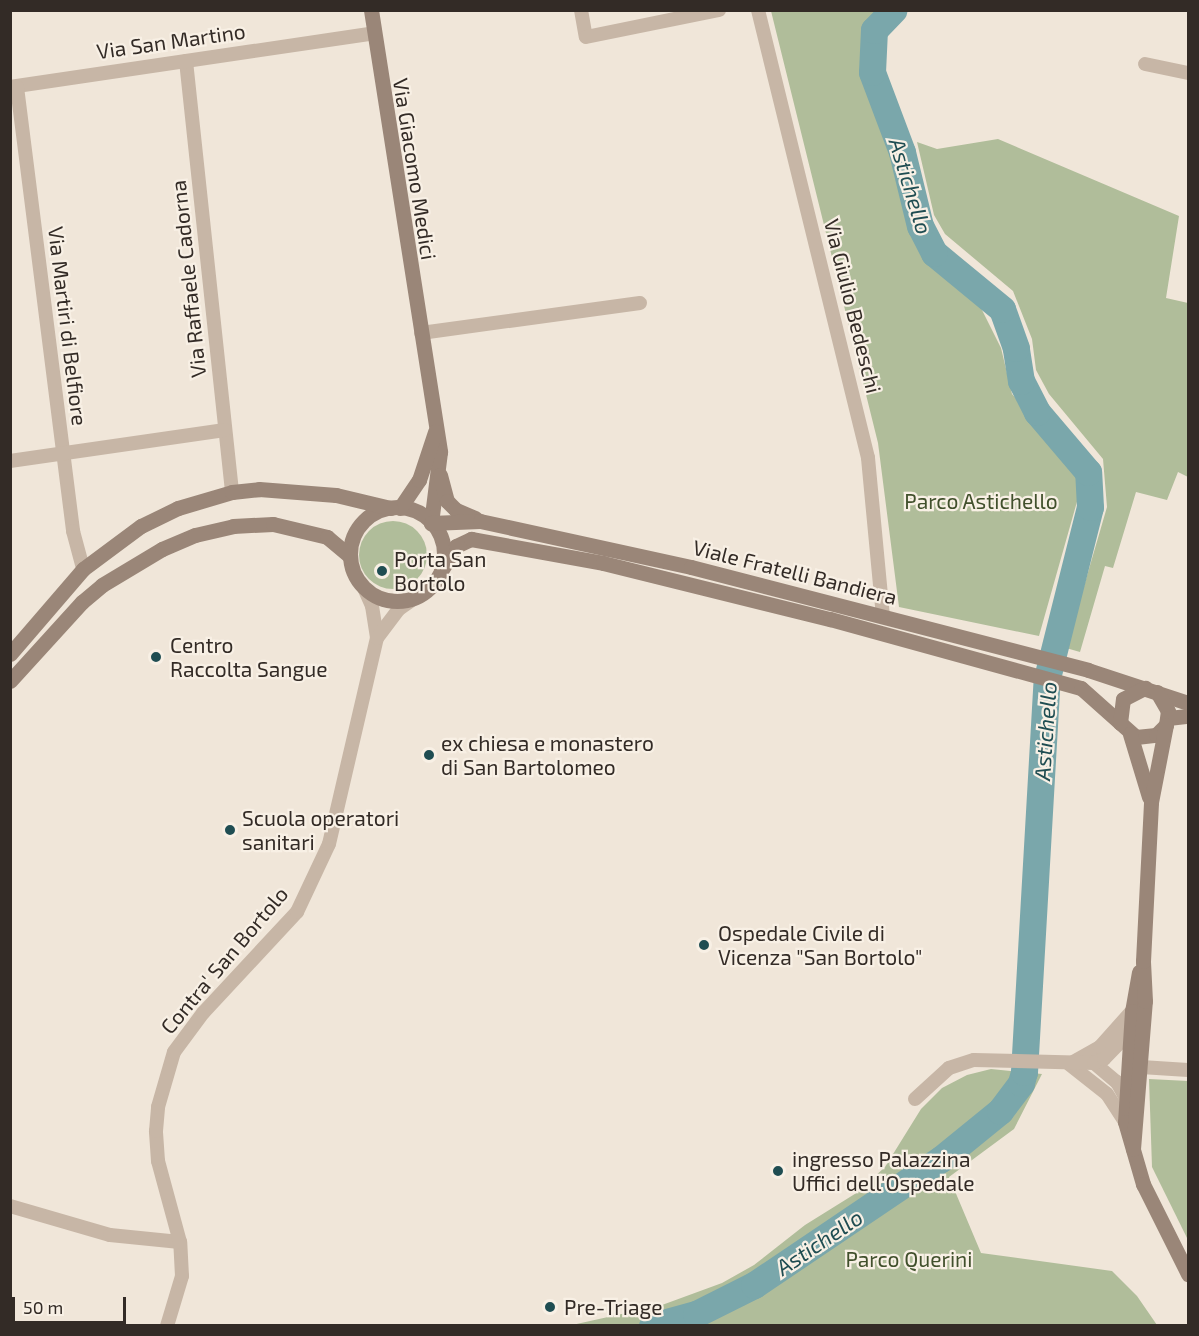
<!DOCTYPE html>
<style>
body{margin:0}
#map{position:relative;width:1199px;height:1336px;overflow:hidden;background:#f0e6d9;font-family:"Exo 2",sans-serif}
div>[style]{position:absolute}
.green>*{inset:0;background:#b0bd9a}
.round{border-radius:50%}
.river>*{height:27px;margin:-13.5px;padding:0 13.5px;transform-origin:13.5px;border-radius:13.5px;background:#7aa7ab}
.street>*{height:14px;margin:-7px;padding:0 7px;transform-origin:7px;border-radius:7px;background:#c7b6a6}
.secondary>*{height:15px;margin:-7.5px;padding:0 7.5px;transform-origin:7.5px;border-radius:7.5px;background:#9a8678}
.secondary>.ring{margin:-7.5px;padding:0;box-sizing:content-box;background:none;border:15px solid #9a8678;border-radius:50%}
.dots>*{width:16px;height:16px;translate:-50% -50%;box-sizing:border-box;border:3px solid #f8f0e5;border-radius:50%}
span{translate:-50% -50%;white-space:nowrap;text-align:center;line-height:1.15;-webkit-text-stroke:4.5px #f8f0e5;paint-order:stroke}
.street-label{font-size:21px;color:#332b26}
.park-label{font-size:21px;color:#41502c}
.poi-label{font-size:21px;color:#332b26}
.left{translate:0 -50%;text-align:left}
.water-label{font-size:22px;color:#1f4d52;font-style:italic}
.frame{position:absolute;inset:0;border:12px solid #332b26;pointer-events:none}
.scale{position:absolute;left:12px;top:1297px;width:114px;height:27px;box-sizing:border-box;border:3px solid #332b26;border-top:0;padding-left:8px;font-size:18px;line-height:21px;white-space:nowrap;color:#332b26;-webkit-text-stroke:4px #f8f0e5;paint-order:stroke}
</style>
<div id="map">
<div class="green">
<div style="clip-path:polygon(771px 11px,883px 11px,866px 25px,874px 101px,922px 253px,978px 302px,1001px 348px,1012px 394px,1073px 462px,1082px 484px,1039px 636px,899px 607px,878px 443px)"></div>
<div style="clip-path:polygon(998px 139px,1179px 216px,1166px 298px,1188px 303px,1188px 477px,1178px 472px,1167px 500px,1136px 492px,1113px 568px,1105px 566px,1080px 652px,1066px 648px,1107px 507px,1103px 459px,1049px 394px,1036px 370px,1032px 339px,1013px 291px,945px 234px,934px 215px,917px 142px,937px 149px)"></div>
<div class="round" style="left:359px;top:521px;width:68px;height:68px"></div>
<div style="clip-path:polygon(991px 1069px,1042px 1074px,1014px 1129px,949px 1177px,981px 1253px,1112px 1271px,1137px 1296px,1157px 1325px,572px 1325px,662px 1305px,722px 1283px,754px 1265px,805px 1225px,858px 1192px,885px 1167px,921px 1109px,942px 1088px,967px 1075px)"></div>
<div style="clip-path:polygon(1149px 1079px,1188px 1081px,1188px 1240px,1152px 1167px)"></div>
</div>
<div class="river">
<div style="left:652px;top:1326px;width:46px;rotate:-15.3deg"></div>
<div style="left:696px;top:1314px;width:65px;rotate:-26.6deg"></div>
<div style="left:754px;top:1285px;width:225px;rotate:-34deg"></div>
<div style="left:941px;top:1159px;width:76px;rotate:-39.1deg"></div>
<div style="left:1000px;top:1111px;width:35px;rotate:-53deg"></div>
<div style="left:1021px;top:1083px;width:11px;rotate:-75deg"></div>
<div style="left:1024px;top:1072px;width:395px;rotate:-86.7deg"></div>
<div style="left:1047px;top:678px;width:176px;rotate:-75.9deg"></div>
<div style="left:1090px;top:507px;width:35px;rotate:-93deg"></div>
<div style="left:1088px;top:472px;width:79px;rotate:-130.4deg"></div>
<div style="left:1037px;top:412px;width:35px;rotate:-117deg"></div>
<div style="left:1021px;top:381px;width:33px;rotate:-99deg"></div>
<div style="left:1016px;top:348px;width:41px;rotate:-109.7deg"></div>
<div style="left:1002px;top:309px;width:88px;rotate:-140.5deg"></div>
<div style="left:934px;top:253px;width:30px;rotate:-117deg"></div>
<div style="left:920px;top:226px;width:76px;rotate:-103.7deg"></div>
<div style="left:902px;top:152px;width:85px;rotate:-110.6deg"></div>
<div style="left:872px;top:72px;width:42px;rotate:-87.3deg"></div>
<div style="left:874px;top:30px;width:28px;rotate:-46deg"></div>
</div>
<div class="street">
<div style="left:581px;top:10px;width:27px;rotate:80deg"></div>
<div style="left:586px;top:37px;width:136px;rotate:-11.5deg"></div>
<div style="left:758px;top:10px;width:461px;rotate:76.2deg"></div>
<div style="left:868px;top:458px;width:159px;rotate:84.6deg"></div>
<div style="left:186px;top:61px;width:433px;rotate:83.9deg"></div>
<div style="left:1145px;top:64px;width:44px;rotate:11.8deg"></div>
<div style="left:10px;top:87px;width:368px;rotate:-8.4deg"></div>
<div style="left:17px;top:87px;width:448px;rotate:82.8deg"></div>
<div style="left:73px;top:531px;width:39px;rotate:75deg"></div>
<div style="left:421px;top:333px;width:221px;rotate:-7.8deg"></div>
<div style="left:10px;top:461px;width:217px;rotate:-8.2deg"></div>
<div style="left:364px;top:588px;width:20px;rotate:66deg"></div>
<div style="left:372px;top:606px;width:32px;rotate:81deg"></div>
<div style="left:1073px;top:1062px;width:31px;rotate:-29deg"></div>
<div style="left:1100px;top:1047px;width:48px;rotate:-48.4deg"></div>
<div style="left:1094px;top:1063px;width:30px;rotate:40deg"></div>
<div style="left:1117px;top:1082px;width:23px;rotate:61deg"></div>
<div style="left:1069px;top:1064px;width:48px;rotate:38.3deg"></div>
<div style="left:1107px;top:1094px;width:33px;rotate:57deg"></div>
<div style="left:1141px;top:1067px;width:47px;rotate:3.7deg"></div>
<div style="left:915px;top:1099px;width:46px;rotate:-42.4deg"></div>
<div style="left:949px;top:1068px;width:26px;rotate:-18deg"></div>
<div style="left:974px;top:1060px;width:120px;rotate:1.4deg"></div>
<div style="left:1094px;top:1063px;width:11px;rotate:-22deg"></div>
<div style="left:1104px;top:1059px;width:43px;rotate:-45.9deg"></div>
<div style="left:10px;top:1206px;width:104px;rotate:16.2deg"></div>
<div style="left:110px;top:1235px;width:70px;rotate:5.7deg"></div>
<div style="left:167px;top:1326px;width:52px;rotate:-73.3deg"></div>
<div style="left:182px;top:1276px;width:34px;rotate:-93deg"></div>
<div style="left:180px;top:1242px;width:84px;rotate:-105.2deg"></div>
<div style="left:158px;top:1161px;width:30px;rotate:-94deg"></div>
<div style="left:156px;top:1131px;width:24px;rotate:-85deg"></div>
<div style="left:158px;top:1107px;width:57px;rotate:-73.8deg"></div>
<div style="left:174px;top:1052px;width:49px;rotate:-53.4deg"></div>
<div style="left:203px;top:1013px;width:138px;rotate:-47.1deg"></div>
<div style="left:297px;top:912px;width:75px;rotate:-64.8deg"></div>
<div style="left:329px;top:844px;width:212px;rotate:-76.9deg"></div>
<div style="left:377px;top:638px;width:36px;rotate:-53deg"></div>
<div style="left:399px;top:609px;width:21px;rotate:-35deg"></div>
</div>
<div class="secondary">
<div style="left:371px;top:10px;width:447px;rotate:81.1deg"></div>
<div style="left:440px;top:452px;width:72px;rotate:97.2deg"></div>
<div style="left:440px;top:475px;width:27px;rotate:75deg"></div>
<div style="left:447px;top:501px;width:13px;rotate:45deg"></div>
<div style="left:456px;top:510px;width:21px;rotate:23deg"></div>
<div class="ring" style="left:350px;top:507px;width:79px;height:79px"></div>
<div style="left:400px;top:508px;width:34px;rotate:-56deg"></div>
<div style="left:419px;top:480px;width:51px;rotate:-71.6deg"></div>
<div style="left:431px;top:523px;width:49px;rotate:-2.3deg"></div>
<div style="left:480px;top:521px;width:216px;rotate:12.3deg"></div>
<div style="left:691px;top:567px;width:410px;rotate:14.5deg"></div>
<div style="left:1088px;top:670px;width:105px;rotate:18.3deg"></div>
<div style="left:441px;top:571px;width:29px;rotate:-59deg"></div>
<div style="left:456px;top:546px;width:17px;rotate:-25deg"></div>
<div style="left:471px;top:539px;width:134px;rotate:10.3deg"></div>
<div style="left:603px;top:563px;width:234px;rotate:13.9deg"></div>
<div style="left:830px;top:619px;width:260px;rotate:15.4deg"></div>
<div style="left:1081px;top:688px;width:74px;rotate:41.7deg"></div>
<div style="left:1136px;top:737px;width:20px;rotate:-6deg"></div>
<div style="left:1156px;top:735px;width:14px;rotate:-45deg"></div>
<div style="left:1166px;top:725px;width:14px;rotate:-82deg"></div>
<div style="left:1168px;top:711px;width:22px;rotate:-120deg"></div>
<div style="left:10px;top:654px;width:112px;rotate:-49.3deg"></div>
<div style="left:83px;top:569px;width:72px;rotate:-36.6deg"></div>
<div style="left:141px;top:526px;width:41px;rotate:-25.9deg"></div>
<div style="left:178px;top:508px;width:56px;rotate:-16.5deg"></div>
<div style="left:232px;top:492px;width:27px;rotate:-6deg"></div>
<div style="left:259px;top:489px;width:77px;rotate:4.5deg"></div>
<div style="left:336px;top:495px;width:56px;rotate:13.5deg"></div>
<div style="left:10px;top:681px;width:107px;rotate:-47.7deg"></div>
<div style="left:82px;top:602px;width:26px;rotate:-40deg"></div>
<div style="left:102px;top:585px;width:70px;rotate:-31deg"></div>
<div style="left:162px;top:549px;width:36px;rotate:-23deg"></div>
<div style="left:195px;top:535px;width:39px;rotate:-13deg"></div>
<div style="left:233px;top:526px;width:40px;rotate:-2.9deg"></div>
<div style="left:273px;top:524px;width:56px;rotate:13.5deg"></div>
<div style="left:327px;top:537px;width:30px;rotate:40deg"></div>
<div style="left:1168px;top:718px;width:20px;rotate:-6deg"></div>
<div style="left:1120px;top:723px;width:24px;rotate:-83deg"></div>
<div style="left:1123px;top:699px;width:25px;rotate:-27deg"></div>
<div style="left:1130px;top:734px;width:66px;rotate:73.2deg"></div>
<div style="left:1139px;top:972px;width:40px;rotate:100deg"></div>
<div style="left:1132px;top:1011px;width:111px;rotate:93.6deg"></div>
<div style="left:1125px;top:1122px;width:65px;rotate:73.8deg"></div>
<div style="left:1143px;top:1184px;width:101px;rotate:63.4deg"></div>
<div style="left:1133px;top:1149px;width:148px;rotate:-85.4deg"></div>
<div style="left:1145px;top:1001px;width:40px;rotate:-92.9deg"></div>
<div style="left:1143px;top:961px;width:159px;rotate:-87.1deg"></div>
<div style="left:1151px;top:802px;width:78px;rotate:-79deg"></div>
</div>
<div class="dots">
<div style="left:382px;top:571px;background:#1f4d52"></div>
<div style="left:156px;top:657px;background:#1f4d52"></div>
<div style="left:429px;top:755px;background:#1f4d52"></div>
<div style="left:230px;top:830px;background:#1f4d52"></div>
<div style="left:704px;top:945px;background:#1f4d52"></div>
<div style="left:778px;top:1171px;background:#1f4d52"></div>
<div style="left:550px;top:1307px;background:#1f4d52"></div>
</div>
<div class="street-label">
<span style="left:171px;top:41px;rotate:-8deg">Via San Martino</span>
<span style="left:415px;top:169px;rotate:81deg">Via Giacomo Medici</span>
<span style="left:188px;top:279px;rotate:-96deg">Via Raffaele Cadorna</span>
<span style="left:853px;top:306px;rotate:76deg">Via Giulio Bedeschi</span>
<span style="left:68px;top:326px;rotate:83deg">Via Martiri di Belfiore</span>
<span style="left:795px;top:572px;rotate:14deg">Viale Fratelli Bandiera</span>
<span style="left:224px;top:960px;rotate:-50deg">Contra' San Bortolo</span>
</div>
<div class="park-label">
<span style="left:981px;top:501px">Parco Astichello</span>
<span style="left:909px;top:1259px">Parco Querini</span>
</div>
<div class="poi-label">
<span class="left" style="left:394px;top:571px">Porta San<br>Bortolo</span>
<span class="left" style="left:170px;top:657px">Centro<br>Raccolta Sangue</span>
<span class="left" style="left:441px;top:755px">ex chiesa e monastero<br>di San Bartolomeo</span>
<span class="left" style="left:242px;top:830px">Scuola operatori<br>sanitari</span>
<span class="left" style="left:718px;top:945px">Ospedale Civile di<br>Vicenza "San Bortolo"</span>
<span class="left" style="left:792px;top:1171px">ingresso Palazzina<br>Uffici dell'Ospedale</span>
<span class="left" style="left:564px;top:1307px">Pre-Triage</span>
</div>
<div class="water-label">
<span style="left:911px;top:186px;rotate:73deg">Astichello</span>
<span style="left:1045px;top:731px;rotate:-86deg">Astichello</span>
<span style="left:819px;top:1242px;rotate:-34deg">Astichello</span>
</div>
<div class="frame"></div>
<div class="scale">50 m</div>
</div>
